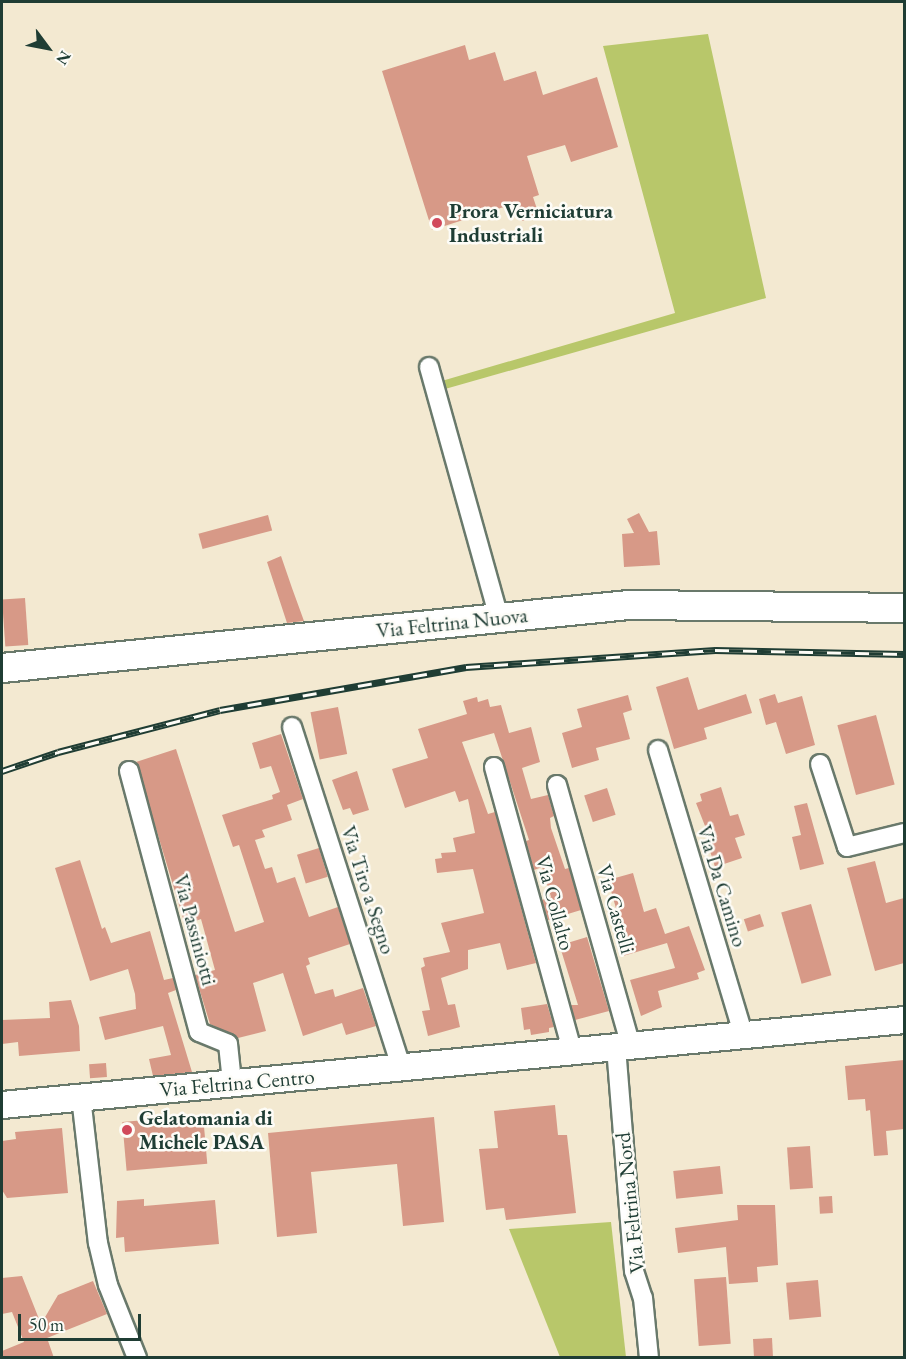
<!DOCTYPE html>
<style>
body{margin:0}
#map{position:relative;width:906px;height:1359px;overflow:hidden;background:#f3e9d1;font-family:"EB Garamond",serif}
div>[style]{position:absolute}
.green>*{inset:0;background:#b8c76a}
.building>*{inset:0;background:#d79987;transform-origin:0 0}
.roads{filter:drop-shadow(2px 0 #69796b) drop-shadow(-2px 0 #69796b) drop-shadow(0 2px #69796b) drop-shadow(0 -2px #69796b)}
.street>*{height:18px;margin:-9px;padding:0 9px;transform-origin:9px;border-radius:9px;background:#fff}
.secondary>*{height:26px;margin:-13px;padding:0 13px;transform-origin:13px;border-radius:13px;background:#fff}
.primary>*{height:28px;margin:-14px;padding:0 14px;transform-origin:14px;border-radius:14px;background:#fff}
.rail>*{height:7px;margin-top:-3.5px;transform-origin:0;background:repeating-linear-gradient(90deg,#fdfcf7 0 14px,#1f3d34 0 28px);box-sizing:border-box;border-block:2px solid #1f3d34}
.dots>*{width:16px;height:16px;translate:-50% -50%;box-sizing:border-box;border:3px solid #fdfcf7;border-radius:50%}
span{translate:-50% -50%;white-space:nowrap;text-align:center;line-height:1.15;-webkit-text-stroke:5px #fdfcf7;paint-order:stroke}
.poi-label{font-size:21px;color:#1f3d34;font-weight:700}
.left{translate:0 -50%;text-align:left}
.street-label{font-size:21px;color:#1f3d34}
.frame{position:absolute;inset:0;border:3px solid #1f3d34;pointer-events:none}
.north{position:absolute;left:18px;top:18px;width:60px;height:60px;-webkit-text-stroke:4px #fdfcf7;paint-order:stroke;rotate:122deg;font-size:16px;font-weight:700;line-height:24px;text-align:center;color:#1f3d34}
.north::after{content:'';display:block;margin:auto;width:21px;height:27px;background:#1f3d34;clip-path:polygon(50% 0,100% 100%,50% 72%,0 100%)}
.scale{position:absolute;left:18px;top:1314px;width:123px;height:27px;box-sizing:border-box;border:3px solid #1f3d34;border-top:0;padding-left:8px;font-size:18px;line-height:21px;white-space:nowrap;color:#1f3d34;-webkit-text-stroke:4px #fdfcf7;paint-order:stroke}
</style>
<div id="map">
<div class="green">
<div style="clip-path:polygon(708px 34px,766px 298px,431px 393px,428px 385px,675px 313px,603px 46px)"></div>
<div style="clip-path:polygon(611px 1222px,626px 1357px,560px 1357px,509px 1229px)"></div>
</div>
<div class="building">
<div style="clip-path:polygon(465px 45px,469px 60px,495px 52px,504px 81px,536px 71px,543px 95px,597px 77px,618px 147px,571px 162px,565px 145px,527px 156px,539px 195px,533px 197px,539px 215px,522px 221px,516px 203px,432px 230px,382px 71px)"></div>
<div style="clip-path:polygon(639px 513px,649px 532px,657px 531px,660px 565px,624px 567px,622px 534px,634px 533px,627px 519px)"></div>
<div style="left:268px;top:515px;width:16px;height:72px;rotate:75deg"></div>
<div style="clip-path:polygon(281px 556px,292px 588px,304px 621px,287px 623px,267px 562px)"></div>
<div style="left:25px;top:598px;width:47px;height:23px;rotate:86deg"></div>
<div style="clip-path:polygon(688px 677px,698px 710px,746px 694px,752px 713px,704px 728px,707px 739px,674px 749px,656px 687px)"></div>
<div style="clip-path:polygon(775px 694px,778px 703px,802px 696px,815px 745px,786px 754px,776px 722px,766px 725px,759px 699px)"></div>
<div style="clip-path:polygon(628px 695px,632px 710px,623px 713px,630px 739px,596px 748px,599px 760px,572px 768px,562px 733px,582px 727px,577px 709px)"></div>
<div style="clip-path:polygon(477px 697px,478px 702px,488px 699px,490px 707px,501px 705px,509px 733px,531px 727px,540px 762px,522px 768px,531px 799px,548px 795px,554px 816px,550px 818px,551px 828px,565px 869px,569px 868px,581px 910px,548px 920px,542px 900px,551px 897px,542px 867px,534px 870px,526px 841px,529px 840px,494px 733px,462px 742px,488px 814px,495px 812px,536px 963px,507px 970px,500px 943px,468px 950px,468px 969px,441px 978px,448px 1005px,455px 1004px,460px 1027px,428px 1036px,422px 1011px,430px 1010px,421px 968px,425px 966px,423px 958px,450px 952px,441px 923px,484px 913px,473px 869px,437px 873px,435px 859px,442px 858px,441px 853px,456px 852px,453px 838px,475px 833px,468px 799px,459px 802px,455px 791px,405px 808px,392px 769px,428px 758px,418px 729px,467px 714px,463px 701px)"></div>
<div style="left:338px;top:707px;width:48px;height:28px;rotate:79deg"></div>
<div style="left:876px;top:715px;width:72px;height:40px;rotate:75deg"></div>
<div style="clip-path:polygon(281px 734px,303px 799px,287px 805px,292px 820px,262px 830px,265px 837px,255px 840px,265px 869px,272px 867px,277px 883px,295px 877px,309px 917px,338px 907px,350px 944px,308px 958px,310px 964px,306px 966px,315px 994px,333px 989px,335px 997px,363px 988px,376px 1026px,346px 1035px,342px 1023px,303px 1036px,283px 973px,253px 983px,266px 1031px,238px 1038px,210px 1024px,195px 975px,215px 970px,201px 919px,185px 925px,136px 762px,176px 749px,235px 932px,264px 922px,239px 845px,233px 847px,222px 815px,273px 799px,272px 795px,280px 792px,271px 766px,260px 769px,252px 743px)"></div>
<div style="clip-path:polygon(357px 771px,369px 810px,353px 815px,350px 808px,343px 810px,332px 780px)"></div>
<div style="clip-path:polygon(721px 787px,730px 816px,738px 814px,745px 835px,735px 838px,742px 858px,715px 867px,710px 851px,714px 849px,696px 803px,702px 801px,700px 794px)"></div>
<div style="left:607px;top:788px;width:28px;height:24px;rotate:72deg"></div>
<div style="clip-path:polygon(807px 803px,824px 864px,800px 870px,792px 837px,801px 835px,794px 806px)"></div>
<div style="left:319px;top:848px;width:30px;height:23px;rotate:73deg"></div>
<div style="clip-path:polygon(80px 860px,102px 929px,105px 927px,111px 943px,150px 931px,164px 980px,173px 978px,176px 990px,168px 993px,192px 1072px,153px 1076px,149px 1059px,171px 1055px,163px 1026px,105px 1040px,99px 1017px,136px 1009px,135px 994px,128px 969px,90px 981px,55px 868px)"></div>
<div style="clip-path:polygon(875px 861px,886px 903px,904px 898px,904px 963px,875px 971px,847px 868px)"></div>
<div style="clip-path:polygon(633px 873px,644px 912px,656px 908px,665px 934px,689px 926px,705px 970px,697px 973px,699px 979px,658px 991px,662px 1007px,641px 1016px,630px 980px,675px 968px,667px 943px,623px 956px,615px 927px,621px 926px,608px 880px)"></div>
<div style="left:811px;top:904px;width:74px;height:31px;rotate:74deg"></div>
<div style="left:760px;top:914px;width:13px;height:17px;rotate:72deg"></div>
<div style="clip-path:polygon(587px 937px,609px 1011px,575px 1020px,571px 1005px,578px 1005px,561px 950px,566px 948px,564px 944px)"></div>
<div style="clip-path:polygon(71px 1000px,79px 1026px,80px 1051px,19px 1056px,18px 1042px,2px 1044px,2px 1020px,50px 1018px,49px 1002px)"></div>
<div style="clip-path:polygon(547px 1004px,554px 1027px,549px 1028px,549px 1032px,531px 1035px,530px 1029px,524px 1030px,521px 1008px)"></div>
<div style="clip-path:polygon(904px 1060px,904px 1129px,886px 1131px,888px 1155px,874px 1156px,870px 1110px,866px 1111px,865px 1099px,848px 1100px,845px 1066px)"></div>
<div style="left:106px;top:1063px;width:14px;height:17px;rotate:86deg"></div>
<div style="clip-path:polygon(555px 1105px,558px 1135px,567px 1135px,576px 1213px,506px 1220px,504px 1208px,486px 1210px,479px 1149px,498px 1148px,494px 1111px)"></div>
<div style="left:203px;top:1115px;width:49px;height:81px;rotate:85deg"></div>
<div style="clip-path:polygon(434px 1117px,444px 1222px,403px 1226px,397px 1164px,311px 1172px,317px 1233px,277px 1237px,268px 1133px)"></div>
<div style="clip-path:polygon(62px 1128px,68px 1193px,7px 1198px,2px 1190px,2px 1141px,16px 1139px,15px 1132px)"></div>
<div style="left:810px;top:1146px;width:42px;height:23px;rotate:86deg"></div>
<div style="left:720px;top:1166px;width:28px;height:47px;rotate:84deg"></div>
<div style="left:832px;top:1196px;width:17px;height:13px;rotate:87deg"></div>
<div style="clip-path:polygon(144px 1199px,144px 1206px,215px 1200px,219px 1244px,125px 1252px,124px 1237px,116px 1238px,117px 1201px)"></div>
<div style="clip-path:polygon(737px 1205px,775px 1205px,778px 1265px,757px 1267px,758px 1282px,729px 1284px,726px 1247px,678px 1253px,675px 1228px,738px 1220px)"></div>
<div style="clip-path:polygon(22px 1276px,41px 1324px,58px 1295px,93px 1281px,107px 1314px,47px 1338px,54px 1358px,2px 1358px,2px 1351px,24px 1342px,12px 1312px,2px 1314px,2px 1278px)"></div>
<div style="left:726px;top:1277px;width:67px;height:32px;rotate:86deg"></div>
<div style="left:818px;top:1280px;width:37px;height:32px;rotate:85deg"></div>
<div style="left:772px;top:1338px;width:20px;height:19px;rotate:87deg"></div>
</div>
<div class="roads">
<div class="street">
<div style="left:429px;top:367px;width:261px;rotate:74.4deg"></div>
<div style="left:292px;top:727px;width:357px;rotate:72.2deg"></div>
<div style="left:658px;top:750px;width:299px;rotate:73.3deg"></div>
<div style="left:820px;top:764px;width:87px;rotate:72deg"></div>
<div style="left:847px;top:847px;width:59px;rotate:-13.8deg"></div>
<div style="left:494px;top:767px;width:295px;rotate:74.6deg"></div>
<div style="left:129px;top:771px;width:270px;rotate:75deg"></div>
<div style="left:199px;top:1032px;width:31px;rotate:22deg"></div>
<div style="left:228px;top:1044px;width:39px;rotate:84deg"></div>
<div style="left:557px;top:785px;width:271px;rotate:74.2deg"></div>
<div style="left:616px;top:1047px;width:225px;rotate:85.4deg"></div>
<div style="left:634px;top:1271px;width:28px;rotate:72deg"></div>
<div style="left:643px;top:1298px;width:60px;rotate:84.3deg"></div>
<div style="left:81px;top:1097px;width:147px;rotate:83.4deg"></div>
<div style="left:98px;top:1243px;width:43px;rotate:76.6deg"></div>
<div style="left:108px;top:1285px;width:79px;rotate:68.3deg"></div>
</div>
<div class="secondary">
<div style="left:2px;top:1105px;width:906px;rotate:-5.38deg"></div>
</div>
<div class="primary">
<div style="left:2px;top:668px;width:630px;rotate:-5.74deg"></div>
<div style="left:629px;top:605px;width:275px;rotate:0.6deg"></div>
</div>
</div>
<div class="rail">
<div style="left:2px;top:771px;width:59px;rotate:-18.7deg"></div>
<div style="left:58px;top:752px;width:167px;rotate:-14.5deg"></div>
<div style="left:220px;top:710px;width:250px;rotate:-9.9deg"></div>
<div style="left:466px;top:667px;width:250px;rotate:-3.9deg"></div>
<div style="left:715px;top:650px;width:189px;rotate:1.2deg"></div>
</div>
<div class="dots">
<div style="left:437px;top:223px;background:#d1495b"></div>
<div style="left:127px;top:1130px;background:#d1495b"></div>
</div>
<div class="poi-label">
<span class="left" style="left:449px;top:223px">Prora Verniciatura<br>Industriali</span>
<span class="left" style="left:139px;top:1130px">Gelatomania di<br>Michele PASA</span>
</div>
<div class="street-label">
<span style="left:452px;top:623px;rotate:-6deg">Via Feltrina Nuova</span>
<span style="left:722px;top:886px;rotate:73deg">Via Da Camino</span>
<span style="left:368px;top:890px;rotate:72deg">Via Tiro a Segno</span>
<span style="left:555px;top:903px;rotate:75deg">Via Collalto</span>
<span style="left:616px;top:909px;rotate:74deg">Via Castelli</span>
<span style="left:195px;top:930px;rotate:75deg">Via Passiniotti</span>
<span style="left:237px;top:1083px;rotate:-5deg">Via Feltrina Centro</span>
<span style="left:630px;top:1203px;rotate:-96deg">Via Feltrina Nord</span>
</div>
<div class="frame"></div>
<div class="north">N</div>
<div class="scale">50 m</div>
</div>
